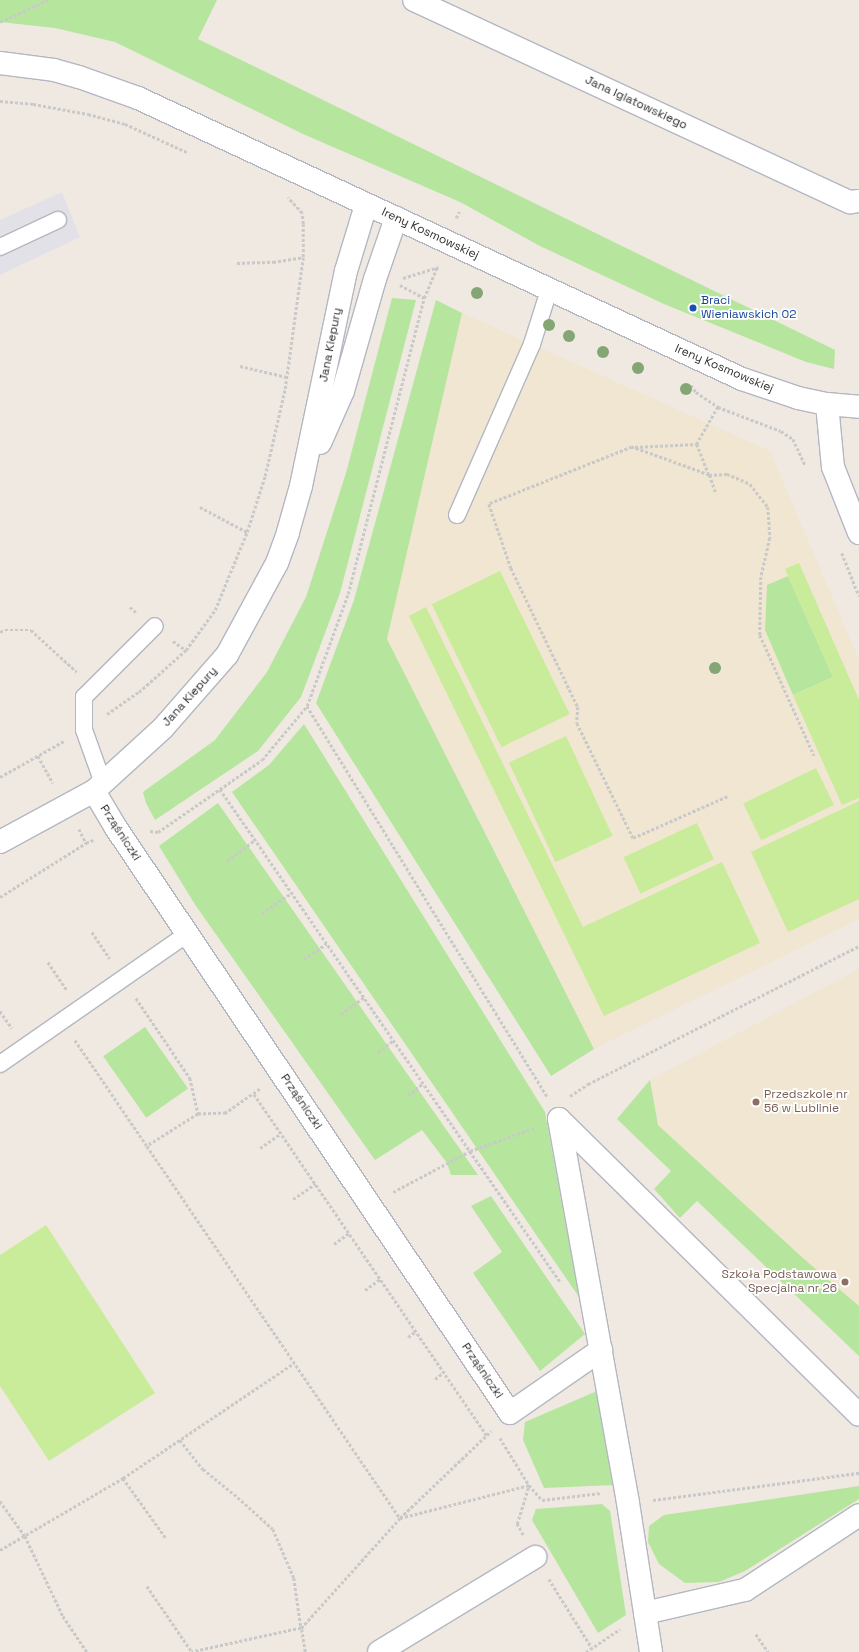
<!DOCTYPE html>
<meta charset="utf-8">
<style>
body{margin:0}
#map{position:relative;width:859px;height:1652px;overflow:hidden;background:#efe9e1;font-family:"Space Grotesk",sans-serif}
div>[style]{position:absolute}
.industrial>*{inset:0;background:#e3e1e8}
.education>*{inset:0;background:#f0e6d1}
.green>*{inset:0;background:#b6e59e;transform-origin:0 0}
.pitch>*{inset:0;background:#c9ec9a;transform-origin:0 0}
.path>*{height:2.5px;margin-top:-1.25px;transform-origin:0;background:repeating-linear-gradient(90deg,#c9c9c9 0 3px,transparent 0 5px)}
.roads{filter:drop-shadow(1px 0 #b4b7c1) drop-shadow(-1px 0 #b4b7c1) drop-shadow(0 1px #b4b7c1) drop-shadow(0 -1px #b4b7c1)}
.service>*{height:16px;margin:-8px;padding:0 8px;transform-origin:8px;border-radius:8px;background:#fff}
.minor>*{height:22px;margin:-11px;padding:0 11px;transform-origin:11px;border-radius:11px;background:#fff}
.tertiary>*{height:22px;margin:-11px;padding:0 11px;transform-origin:11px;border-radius:11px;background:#fff}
.trees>*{width:12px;height:12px;margin:-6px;border-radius:50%;background:#84a574}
.dots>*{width:11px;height:11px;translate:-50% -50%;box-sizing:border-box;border:2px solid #fff;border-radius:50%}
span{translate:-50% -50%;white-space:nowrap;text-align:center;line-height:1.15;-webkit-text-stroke:3.5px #fff;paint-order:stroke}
.street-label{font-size:12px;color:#2e2e2e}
.transit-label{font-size:12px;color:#164399}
.left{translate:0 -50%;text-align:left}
.education-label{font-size:12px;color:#785e54}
.right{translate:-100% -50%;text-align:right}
</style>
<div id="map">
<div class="industrial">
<div style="clip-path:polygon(62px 192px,80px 237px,0 275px,0 220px)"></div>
</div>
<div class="education">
<div style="clip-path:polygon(462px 313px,770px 451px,859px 660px,859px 919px,594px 1049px,387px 639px)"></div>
<div style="clip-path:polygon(859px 969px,859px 1306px,804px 1259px,658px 1125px,650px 1080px)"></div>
</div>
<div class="green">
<div style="clip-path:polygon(0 0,217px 0,198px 39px,835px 350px,834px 369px,806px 362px,664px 304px,540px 246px,460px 202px,303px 134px,115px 42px,55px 28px,0 22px)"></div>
<div style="clip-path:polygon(392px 298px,416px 300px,340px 593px,301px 697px,258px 751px,155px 820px,146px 803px,143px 792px,215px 740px,267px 672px,306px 597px,346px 473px)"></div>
<div style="clip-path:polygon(436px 300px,462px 313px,387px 639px,594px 1049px,551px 1076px,316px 703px,354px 600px)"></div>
<div style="clip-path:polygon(788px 576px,833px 677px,793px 695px,765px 630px,767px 585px)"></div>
<div style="clip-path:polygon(304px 724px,545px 1112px,579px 1297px,232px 792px,269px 765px)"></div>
<div style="clip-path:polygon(218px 803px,478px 1175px,451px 1175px,447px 1163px,422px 1130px,375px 1160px,196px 906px,159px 846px)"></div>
<div style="left:145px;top:1027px;width:75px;height:51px;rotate:55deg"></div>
<div style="clip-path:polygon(650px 1080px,658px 1125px,804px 1259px,859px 1306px,859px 1356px,697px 1201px,680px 1218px,654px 1189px,671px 1171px,617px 1119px)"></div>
<div style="clip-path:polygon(491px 1196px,585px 1334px,540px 1371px,473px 1273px,502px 1252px,471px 1206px)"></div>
<div style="clip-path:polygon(597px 1391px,614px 1485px,544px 1488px,523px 1440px,525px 1422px)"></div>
<div style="clip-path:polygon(859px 1486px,859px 1499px,745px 1571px,719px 1582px,685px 1583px,659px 1564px,648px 1542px,649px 1526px,664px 1515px)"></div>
<div style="clip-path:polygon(602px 1504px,610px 1511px,626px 1615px,598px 1633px,532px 1520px,536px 1509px)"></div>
</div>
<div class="pitch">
<div style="clip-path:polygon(799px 563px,859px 700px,859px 798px,842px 805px,793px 695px,833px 677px,785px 569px)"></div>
<div style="left:500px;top:571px;width:159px;height:76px;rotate:64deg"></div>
<div style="clip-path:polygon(426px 607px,583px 927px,722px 862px,760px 943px,604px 1016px,409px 616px)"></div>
<div style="left:566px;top:736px;width:110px;height:63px;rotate:65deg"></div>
<div style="left:816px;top:768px;width:41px;height:81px;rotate:64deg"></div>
<div style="clip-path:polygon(859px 801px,859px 899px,788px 932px,751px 852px)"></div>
<div style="left:697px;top:823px;width:40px;height:81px;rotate:65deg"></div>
<div style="clip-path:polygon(46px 1225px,155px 1393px,49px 1461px,0 1386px,0 1255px)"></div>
</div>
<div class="path">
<div style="left:0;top:22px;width:53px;rotate:-24.6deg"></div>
<div style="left:0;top:101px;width:33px;rotate:5deg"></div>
<div style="left:33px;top:104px;width:56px;rotate:10.3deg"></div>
<div style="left:88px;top:114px;width:38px;rotate:15deg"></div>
<div style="left:125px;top:124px;width:70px;rotate:24.4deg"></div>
<div style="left:456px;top:218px;width:7px;rotate:-63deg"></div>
<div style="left:237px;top:263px;width:36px;rotate:-2deg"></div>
<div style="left:273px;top:262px;width:30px;rotate:-9deg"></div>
<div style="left:403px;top:278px;width:37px;rotate:-17deg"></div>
<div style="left:400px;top:285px;width:27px;rotate:28deg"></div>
<div style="left:424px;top:298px;width:34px;rotate:-67deg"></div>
<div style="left:240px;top:366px;width:48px;rotate:13.2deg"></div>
<div style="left:691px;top:385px;width:9px;rotate:54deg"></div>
<div style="left:696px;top:392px;width:27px;rotate:34deg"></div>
<div style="left:718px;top:407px;width:67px;rotate:20.9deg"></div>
<div style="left:781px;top:431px;width:14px;rotate:34deg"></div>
<div style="left:793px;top:439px;width:29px;rotate:65deg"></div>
<div style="left:718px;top:407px;width:43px;rotate:119.6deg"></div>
<div style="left:697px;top:444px;width:33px;rotate:69deg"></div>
<div style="left:709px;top:475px;width:82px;rotate:-160deg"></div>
<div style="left:632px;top:447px;width:154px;rotate:158.3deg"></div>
<div style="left:489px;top:504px;width:68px;rotate:71deg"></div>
<div style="left:511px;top:568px;width:154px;rotate:64.3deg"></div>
<div style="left:578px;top:707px;width:16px;rotate:94deg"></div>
<div style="left:577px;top:723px;width:128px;rotate:64deg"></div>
<div style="left:633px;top:838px;width:104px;rotate:-23.9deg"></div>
<div style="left:635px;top:447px;width:62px;rotate:-2.8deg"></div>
<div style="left:715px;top:492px;width:18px;rotate:-109deg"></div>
<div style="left:709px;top:475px;width:18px;rotate:-3deg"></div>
<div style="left:727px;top:474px;width:25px;rotate:23deg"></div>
<div style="left:750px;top:484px;width:29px;rotate:52deg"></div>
<div style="left:768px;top:507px;width:31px;rotate:86deg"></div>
<div style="left:770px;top:538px;width:40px;rotate:103deg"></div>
<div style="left:761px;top:577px;width:58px;rotate:91deg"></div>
<div style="left:760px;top:635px;width:132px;rotate:65.8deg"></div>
<div style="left:200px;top:507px;width:53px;rotate:28deg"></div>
<div style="left:842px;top:553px;width:46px;rotate:68.4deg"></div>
<div style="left:130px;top:607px;width:8px;rotate:40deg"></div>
<div style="left:0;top:632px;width:5px;rotate:-22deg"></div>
<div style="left:5px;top:630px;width:26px"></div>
<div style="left:31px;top:630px;width:62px;rotate:42.4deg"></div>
<div style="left:173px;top:641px;width:16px;rotate:35deg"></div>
<div style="left:307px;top:706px;width:458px;rotate:58.4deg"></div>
<div style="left:107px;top:714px;width:39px;rotate:-35deg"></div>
<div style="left:139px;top:692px;width:63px;rotate:-41.8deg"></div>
<div style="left:186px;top:650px;width:49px;rotate:-54.1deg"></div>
<div style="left:215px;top:610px;width:84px;rotate:-67.7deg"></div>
<div style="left:247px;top:532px;width:59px;rotate:-72.2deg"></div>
<div style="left:265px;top:476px;width:89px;rotate:-77.1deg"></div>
<div style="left:285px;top:389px;width:133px;rotate:-82.2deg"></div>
<div style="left:303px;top:257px;width:33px;rotate:-90deg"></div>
<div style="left:303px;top:224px;width:11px;rotate:-95deg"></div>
<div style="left:302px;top:213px;width:21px;rotate:-133deg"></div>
<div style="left:38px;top:756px;width:31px;rotate:61deg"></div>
<div style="left:0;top:777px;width:73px;rotate:-29.4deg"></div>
<div style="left:220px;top:789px;width:600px;rotate:55.38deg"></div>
<div style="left:79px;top:829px;width:16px;rotate:63deg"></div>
<div style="left:86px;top:843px;width:8px;rotate:-23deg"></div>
<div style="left:150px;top:831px;width:8px;rotate:7deg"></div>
<div style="left:158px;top:832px;width:126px;rotate:-34.7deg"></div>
<div style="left:262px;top:760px;width:70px;rotate:-50.2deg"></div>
<div style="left:307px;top:706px;width:119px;rotate:-69.9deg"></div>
<div style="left:348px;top:594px;width:306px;rotate:-75.6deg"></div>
<div style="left:227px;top:861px;width:35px;rotate:-37deg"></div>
<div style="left:0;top:897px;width:102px;rotate:-32.1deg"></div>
<div style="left:262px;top:913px;width:36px;rotate:-34deg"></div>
<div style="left:92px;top:932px;width:32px;rotate:56deg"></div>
<div style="left:304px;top:959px;width:27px;rotate:-34deg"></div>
<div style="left:48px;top:962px;width:34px;rotate:56deg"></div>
<div style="left:136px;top:998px;width:97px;rotate:56deg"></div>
<div style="left:190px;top:1078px;width:37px;rotate:77deg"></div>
<div style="left:0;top:1011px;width:21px;rotate:55deg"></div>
<div style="left:341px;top:1014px;width:29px;rotate:-36deg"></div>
<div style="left:75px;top:1040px;width:128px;rotate:55.8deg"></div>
<div style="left:378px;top:1052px;width:20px;rotate:-37deg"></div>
<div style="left:260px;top:1089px;width:42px;rotate:144.8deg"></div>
<div style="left:226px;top:1113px;width:28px;rotate:178deg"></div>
<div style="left:198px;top:1114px;width:60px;rotate:147.9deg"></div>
<div style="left:147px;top:1146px;width:450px;rotate:55.8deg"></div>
<div style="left:400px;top:1518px;width:126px;rotate:-43.7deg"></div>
<div style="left:254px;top:1094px;width:413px;rotate:55.7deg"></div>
<div style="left:408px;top:1096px;width:20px;rotate:-41deg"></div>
<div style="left:570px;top:1096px;width:22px;rotate:-34deg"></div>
<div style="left:588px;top:1084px;width:304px;rotate:-27deg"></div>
<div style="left:260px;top:1148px;width:24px;rotate:-35deg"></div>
<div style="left:393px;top:1192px;width:87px;rotate:-28deg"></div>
<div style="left:470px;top:1151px;width:68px;rotate:-19.8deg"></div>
<div style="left:293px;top:1199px;width:27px;rotate:-34deg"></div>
<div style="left:334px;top:1244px;width:19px;rotate:-36deg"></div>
<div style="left:365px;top:1290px;width:19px;rotate:-36deg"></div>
<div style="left:408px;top:1337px;width:10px;rotate:-37deg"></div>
<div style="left:435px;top:1379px;width:11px;rotate:-38deg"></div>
<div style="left:500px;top:1438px;width:55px;rotate:58.3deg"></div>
<div style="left:529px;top:1485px;width:20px;rotate:49deg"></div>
<div style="left:542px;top:1500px;width:59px;rotate:-6.8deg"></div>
<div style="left:180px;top:1440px;width:37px;rotate:52deg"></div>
<div style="left:203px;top:1469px;width:40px;rotate:39deg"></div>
<div style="left:234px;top:1494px;width:52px;rotate:41.9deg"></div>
<div style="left:273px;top:1529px;width:53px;rotate:66.8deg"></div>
<div style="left:294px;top:1578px;width:50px;rotate:82deg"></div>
<div style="left:301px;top:1628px;width:112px;rotate:167.6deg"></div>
<div style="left:123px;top:1478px;width:206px;rotate:-33.9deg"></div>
<div style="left:653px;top:1500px;width:208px;rotate:-7.5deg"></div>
<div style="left:0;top:1501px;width:43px;rotate:54.5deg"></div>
<div style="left:25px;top:1536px;width:89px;rotate:64.6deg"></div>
<div style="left:63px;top:1616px;width:43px;rotate:56.3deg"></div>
<div style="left:523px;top:1535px;width:13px;rotate:-119deg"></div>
<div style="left:517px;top:1524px;width:41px;rotate:-72.9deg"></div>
<div style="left:0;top:1550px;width:143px;rotate:-30.3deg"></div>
<div style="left:123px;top:1478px;width:74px;rotate:54.4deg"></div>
<div style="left:549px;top:1579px;width:81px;rotate:58.1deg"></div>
<div style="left:147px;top:1586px;width:80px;rotate:55.7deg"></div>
<div style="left:756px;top:1634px;width:22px;rotate:56deg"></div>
<div style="left:305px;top:1652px;width:24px;rotate:-99deg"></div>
<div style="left:301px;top:1628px;width:148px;rotate:-48deg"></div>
<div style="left:400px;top:1518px;width:133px;rotate:-14.3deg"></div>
<div style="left:586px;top:1652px;width:41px;rotate:-34.1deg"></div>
</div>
<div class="roads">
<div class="service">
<div style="left:0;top:247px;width:64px;rotate:-25deg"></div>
<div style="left:457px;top:515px;width:187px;rotate:-66.3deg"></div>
<div style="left:532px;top:344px;width:57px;rotate:-72.5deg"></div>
<div style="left:103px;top:783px;width:56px;rotate:-109.7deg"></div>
<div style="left:84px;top:730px;width:33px;rotate:-90deg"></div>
<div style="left:84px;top:697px;width:100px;rotate:-45deg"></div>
<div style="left:0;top:1064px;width:228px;rotate:-34.8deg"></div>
</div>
<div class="minor">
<div style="left:414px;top:0;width:481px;rotate:24.9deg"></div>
<div style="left:850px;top:202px;width:9px;rotate:-6deg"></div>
<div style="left:827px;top:404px;width:63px;rotate:84.6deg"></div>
<div style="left:833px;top:467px;width:71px;rotate:68.5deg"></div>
<div style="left:320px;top:443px;width:57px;rotate:-66.1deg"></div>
<div style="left:343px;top:391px;width:116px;rotate:-74.1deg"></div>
<div style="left:375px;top:279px;width:65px;rotate:-71deg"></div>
<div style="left:94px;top:791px;width:43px;rotate:59.3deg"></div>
<div style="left:116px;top:828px;width:705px;rotate:56.04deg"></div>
<div style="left:510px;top:1413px;width:111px;rotate:-34.7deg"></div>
<div style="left:0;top:842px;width:107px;rotate:-28.5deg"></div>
<div style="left:94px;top:791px;width:93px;rotate:-42.4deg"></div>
<div style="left:163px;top:728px;width:97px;rotate:-48.8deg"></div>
<div style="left:227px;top:655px;width:105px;rotate:-61.5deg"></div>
<div style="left:277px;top:563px;width:33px;rotate:-70deg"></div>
<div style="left:288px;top:532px;width:48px;rotate:-74.2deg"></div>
<div style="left:301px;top:486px;width:220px;rotate:-78.2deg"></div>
<div style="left:346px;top:271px;width:69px;rotate:-73.1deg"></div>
<div style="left:559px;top:1119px;width:390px;rotate:79.8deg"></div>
<div style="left:628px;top:1503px;width:151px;rotate:81.2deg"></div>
<div style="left:559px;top:1119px;width:421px;rotate:44.6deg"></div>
<div style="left:645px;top:1613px;width:103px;rotate:-13deg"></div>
<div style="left:745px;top:1590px;width:136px;rotate:-33.3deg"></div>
<div style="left:379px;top:1652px;width:183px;rotate:-31.3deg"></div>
</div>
<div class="tertiary">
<div style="left:0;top:63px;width:54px;rotate:7.4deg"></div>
<div style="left:54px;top:70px;width:26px;rotate:16deg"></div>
<div style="left:79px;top:77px;width:63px;rotate:19.6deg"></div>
<div style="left:138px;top:98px;width:666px;rotate:24.95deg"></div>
<div style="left:742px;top:379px;width:59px;rotate:18.7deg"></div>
<div style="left:798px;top:398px;width:30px;rotate:12deg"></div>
<div style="left:827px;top:404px;width:32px;rotate:5deg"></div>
</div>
</div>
<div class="trees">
<div style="left:477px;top:293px"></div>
<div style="left:549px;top:325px"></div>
<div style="left:569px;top:336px"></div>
<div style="left:603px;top:352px"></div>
<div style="left:638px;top:368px"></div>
<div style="left:686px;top:389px"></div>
<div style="left:715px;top:668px"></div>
</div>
<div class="dots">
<div style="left:693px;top:308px;background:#1a4fb4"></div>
<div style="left:756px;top:1102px;background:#8d6e63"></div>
<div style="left:845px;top:1282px;background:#8d6e63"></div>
</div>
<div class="street-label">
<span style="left:636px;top:103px;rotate:25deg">Jana Iglatowskiego</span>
<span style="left:430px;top:234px;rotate:25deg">Ireny Kosmowskiej</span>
<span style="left:331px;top:345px;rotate:-79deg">Jana Kiepury</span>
<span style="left:724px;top:369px;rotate:23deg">Ireny Kosmowskiej</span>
<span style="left:190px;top:697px;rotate:-48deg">Jana Kiepury</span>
<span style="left:120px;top:833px;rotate:57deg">Prząśniczki</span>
<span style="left:301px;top:1102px;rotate:56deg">Prząśniczki</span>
<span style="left:482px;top:1371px;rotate:56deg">Prząśniczki</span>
</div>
<div class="transit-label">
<span class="left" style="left:701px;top:308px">Braci<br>Wieniawskich 02</span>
</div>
<div class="education-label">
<span class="left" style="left:764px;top:1102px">Przedszkole nr<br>56 w Lublinie</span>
<span class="right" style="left:837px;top:1282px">Szkoła Podstawowa<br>Specjalna nr 26</span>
</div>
</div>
